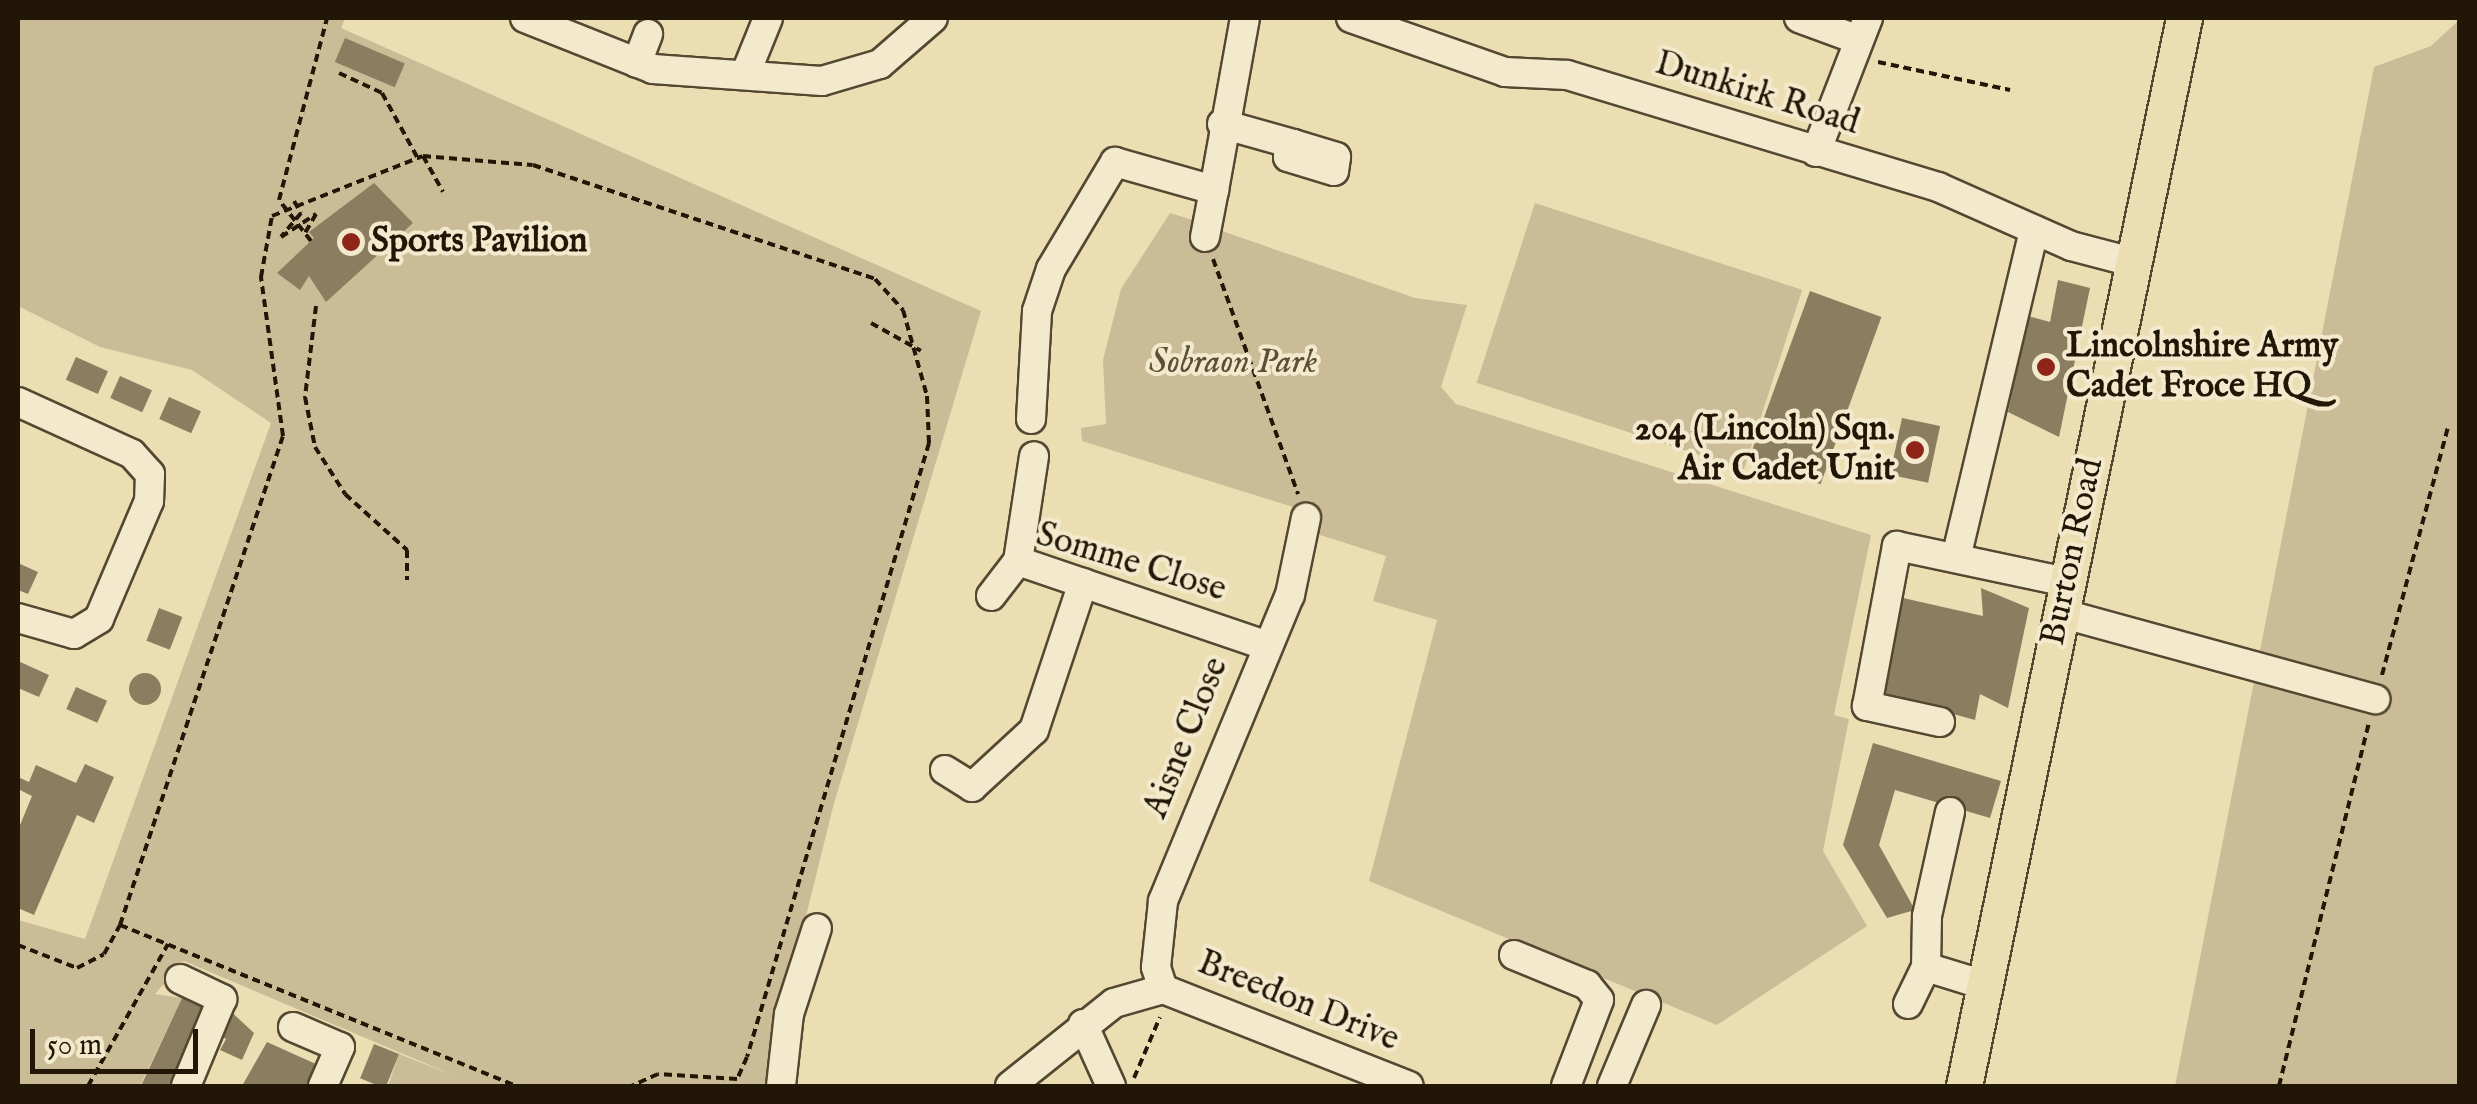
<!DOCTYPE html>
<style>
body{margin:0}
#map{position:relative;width:2477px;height:1104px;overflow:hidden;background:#ecdeb3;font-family:"IM FELL English",serif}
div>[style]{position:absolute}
.green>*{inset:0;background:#cabc96;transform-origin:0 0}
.building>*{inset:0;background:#8b7e60;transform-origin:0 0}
.round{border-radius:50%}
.path>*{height:4px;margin-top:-2px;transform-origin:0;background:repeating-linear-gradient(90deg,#221606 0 8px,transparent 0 13px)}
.roads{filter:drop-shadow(2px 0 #544831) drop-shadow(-2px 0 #544831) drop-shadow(0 2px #544831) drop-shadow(0 -2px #544831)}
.minor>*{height:28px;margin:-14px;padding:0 14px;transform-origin:14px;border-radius:14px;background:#f3eace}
.major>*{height:35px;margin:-17.5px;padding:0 17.5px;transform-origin:17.5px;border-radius:17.5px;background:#ecdeb3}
.dots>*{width:28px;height:28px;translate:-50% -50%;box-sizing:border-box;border:5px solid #f3eace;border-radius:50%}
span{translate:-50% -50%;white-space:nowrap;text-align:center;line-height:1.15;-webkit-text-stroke:8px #f3eace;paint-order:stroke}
.street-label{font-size:35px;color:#221606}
.poi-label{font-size:35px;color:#221606;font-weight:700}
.left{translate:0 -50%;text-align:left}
.right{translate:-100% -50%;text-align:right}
.park-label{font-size:35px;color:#5d5038;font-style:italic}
.frame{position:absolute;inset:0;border:20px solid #221606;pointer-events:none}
.scale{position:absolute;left:30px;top:1029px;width:168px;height:45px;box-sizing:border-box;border:5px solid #221606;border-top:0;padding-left:12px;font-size:30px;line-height:35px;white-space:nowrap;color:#221606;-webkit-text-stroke:8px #f3eace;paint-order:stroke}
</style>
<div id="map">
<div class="green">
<div style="clip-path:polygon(18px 18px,345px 18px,341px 28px,981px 311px,833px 807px,764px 1086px,388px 1086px,399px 1054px,455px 1076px,184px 961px,155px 994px,182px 998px,140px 1086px,18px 1086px,18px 920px,85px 939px,271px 423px,192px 370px,100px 347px,18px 306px)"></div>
<div style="clip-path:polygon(2459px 20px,2459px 1086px,2175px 1086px,2374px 67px,2431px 46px)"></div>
<div style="left:1535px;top:203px;width:281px;height:189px;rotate:18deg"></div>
<div style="clip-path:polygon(1170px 213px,1193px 220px,1190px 235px,1218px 243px,1222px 231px,1415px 298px,1467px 305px,1441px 387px,1456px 404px,1871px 535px,1834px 715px,1849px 719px,1823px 851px,1867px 926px,1717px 1025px,1369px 881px,1437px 620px,1373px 601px,1386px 556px,1317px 534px,1319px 522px,1293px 507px,1082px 441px,1081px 428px,1106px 424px,1103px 360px,1121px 289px)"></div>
</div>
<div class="building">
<div style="left:345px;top:38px;width:65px;height:26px;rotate:23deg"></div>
<div style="clip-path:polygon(374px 183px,413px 223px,326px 302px,309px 276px,300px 290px,277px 273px,314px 238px,309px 232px)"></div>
<div style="clip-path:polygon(2058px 280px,2090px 288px,2059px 437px,2008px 412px,2028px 316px,2050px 322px)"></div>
<div style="left:1810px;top:291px;width:76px;height:178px;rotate:20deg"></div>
<div style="left:76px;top:357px;width:35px;height:25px;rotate:24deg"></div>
<div style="left:120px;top:376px;width:35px;height:24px;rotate:24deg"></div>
<div style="left:169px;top:397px;width:35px;height:24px;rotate:24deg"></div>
<div style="left:1902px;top:418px;width:39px;height:58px;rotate:12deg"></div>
<div style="clip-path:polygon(18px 563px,38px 572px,28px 594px,18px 590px)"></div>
<div style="clip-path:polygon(1981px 588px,2029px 608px,2008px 708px,1980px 694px,1975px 720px,1884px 695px,1903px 598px,1983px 616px)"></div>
<div style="left:159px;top:608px;width:25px;height:35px;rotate:21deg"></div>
<div style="clip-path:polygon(18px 661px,49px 675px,39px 697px,18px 688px)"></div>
<div class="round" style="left:129px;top:673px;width:32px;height:32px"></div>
<div style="left:76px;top:687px;width:34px;height:24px;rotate:24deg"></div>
<div style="clip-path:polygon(1873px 743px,2001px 781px,1990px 818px,1895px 790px,1879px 845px,1915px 910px,1887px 918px,1843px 845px)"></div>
<div style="clip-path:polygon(85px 764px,114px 777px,94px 823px,77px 815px,34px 915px,18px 908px,18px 830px,32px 796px,18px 789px,18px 777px,29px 782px,36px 765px,76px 783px)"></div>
<div style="clip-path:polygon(182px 998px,211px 1011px,177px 1086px,141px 1086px)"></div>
<div style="clip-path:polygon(226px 1007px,254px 1033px,242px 1060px,220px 1050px,226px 1039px,214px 1032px)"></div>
<div style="clip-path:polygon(267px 1042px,318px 1065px,308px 1086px,242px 1086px)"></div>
<div style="left:374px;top:1044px;width:27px;height:37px;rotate:22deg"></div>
</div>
<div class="path">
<div style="left:1878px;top:62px;width:135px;rotate:12deg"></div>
<div style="left:339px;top:73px;width:47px;rotate:24.9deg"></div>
<div style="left:382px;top:93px;width:73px;rotate:61.3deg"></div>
<div style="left:423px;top:156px;width:41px;rotate:60.9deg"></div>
<div style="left:294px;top:201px;width:14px;rotate:60deg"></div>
<div style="left:301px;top:213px;width:31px;rotate:130deg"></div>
<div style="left:281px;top:237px;width:42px;rotate:-33.3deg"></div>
<div style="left:316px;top:214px;width:22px;rotate:120deg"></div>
<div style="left:311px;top:241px;width:52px;rotate:-128deg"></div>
<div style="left:279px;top:200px;width:188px;rotate:-75.2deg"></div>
<div style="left:1213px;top:259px;width:250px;rotate:70.1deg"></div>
<div style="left:316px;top:306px;width:92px;rotate:96.9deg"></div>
<div style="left:305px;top:397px;width:51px;rotate:78.7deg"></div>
<div style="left:315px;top:447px;width:56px;rotate:57.4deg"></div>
<div style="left:345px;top:494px;width:84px;rotate:42.1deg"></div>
<div style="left:407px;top:550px;width:30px;rotate:90deg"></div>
<div style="left:871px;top:323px;width:57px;rotate:29.2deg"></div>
<div style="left:2382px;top:675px;width:257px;rotate:-75.1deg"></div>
<div style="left:120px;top:925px;width:428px;rotate:22.1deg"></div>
<div style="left:18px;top:945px;width:63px;rotate:21.3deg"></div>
<div style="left:77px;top:968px;width:30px;rotate:-27deg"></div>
<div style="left:104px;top:954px;width:33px;rotate:-61deg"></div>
<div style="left:120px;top:925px;width:515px;rotate:-71.57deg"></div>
<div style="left:283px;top:436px;width:161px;rotate:-97.9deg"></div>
<div style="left:261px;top:277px;width:62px;rotate:-79.8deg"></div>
<div style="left:272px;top:216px;width:162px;rotate:-21.7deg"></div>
<div style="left:423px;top:156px;width:110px;rotate:4.7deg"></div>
<div style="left:533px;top:165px;width:360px;rotate:18.4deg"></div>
<div style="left:875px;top:279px;width:42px;rotate:47.9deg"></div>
<div style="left:903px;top:310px;width:89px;rotate:74.4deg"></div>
<div style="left:927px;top:396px;width:47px;rotate:87.6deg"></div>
<div style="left:929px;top:443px;width:640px;rotate:106.51deg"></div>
<div style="left:747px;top:1057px;width:24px;rotate:114deg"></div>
<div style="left:737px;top:1079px;width:79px;rotate:-176.4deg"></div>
<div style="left:658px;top:1074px;width:30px;rotate:156deg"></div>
<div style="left:1134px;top:1078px;width:66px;rotate:-66.9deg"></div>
<div style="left:88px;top:1086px;width:163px;rotate:-60.6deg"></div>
<div style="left:2279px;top:1086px;width:375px;rotate:-76.1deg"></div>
</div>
<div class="roads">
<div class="minor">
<div style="left:525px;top:18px;width:138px;rotate:21.7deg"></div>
<div style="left:653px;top:69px;width:169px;rotate:4.1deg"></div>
<div style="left:822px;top:81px;width:60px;rotate:-16.3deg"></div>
<div style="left:880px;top:64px;width:70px;rotate:-41deg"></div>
<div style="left:1351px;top:18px;width:163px;rotate:19.3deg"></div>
<div style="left:1505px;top:72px;width:62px;rotate:2.8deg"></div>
<div style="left:1567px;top:75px;width:388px;rotate:16.8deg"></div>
<div style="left:1938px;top:187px;width:145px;rotate:23.9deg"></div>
<div style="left:2071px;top:246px;width:67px;rotate:14.7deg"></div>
<div style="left:1799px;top:18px;width:61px;rotate:20.2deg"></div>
<div style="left:637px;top:63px;width:31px;rotate:-69deg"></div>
<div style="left:745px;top:75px;width:61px;rotate:-68deg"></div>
<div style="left:1222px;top:124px;width:74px;rotate:15.7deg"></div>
<div style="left:1293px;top:144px;width:45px;rotate:16.8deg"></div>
<div style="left:1336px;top:157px;width:14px;rotate:98deg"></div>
<div style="left:1334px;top:171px;width:48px;rotate:-163.1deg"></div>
<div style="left:1288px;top:157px;width:14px;rotate:-69deg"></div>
<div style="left:1816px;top:152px;width:144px;rotate:-68.8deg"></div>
<div style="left:1205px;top:237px;width:48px;rotate:-79.2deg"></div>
<div style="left:18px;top:402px;width:125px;rotate:24.5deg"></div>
<div style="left:132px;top:454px;width:27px;rotate:48deg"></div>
<div style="left:150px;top:474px;width:27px;rotate:92deg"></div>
<div style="left:149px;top:501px;width:128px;rotate:113deg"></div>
<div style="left:99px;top:619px;width:29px;rotate:149deg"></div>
<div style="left:74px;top:634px;width:58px;rotate:-164.1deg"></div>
<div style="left:1031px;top:419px;width:108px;rotate:-86.8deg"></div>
<div style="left:1037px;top:311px;width:44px;rotate:-71.6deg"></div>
<div style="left:1051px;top:269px;width:125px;rotate:-59.1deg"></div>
<div style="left:1115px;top:162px;width:103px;rotate:15.8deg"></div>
<div style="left:1214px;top:190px;width:175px;rotate:-79.8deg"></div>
<div style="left:1956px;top:558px;width:337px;rotate:-76.6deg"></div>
<div style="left:1018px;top:561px;width:106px;rotate:-81.3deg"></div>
<div style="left:991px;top:596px;width:44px;rotate:-52.4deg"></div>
<div style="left:1018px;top:561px;width:261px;rotate:18.8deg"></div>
<div style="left:2060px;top:613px;width:327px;rotate:15.3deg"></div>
<div style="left:1940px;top:722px;width:75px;rotate:-167.6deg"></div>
<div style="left:1867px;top:706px;width:163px;rotate:-79.4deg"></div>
<div style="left:1897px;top:546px;width:173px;rotate:12deg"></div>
<div style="left:945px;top:770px;width:32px;rotate:32deg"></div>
<div style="left:972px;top:787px;width:84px;rotate:-42.6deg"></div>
<div style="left:1034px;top:730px;width:155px;rotate:-71.6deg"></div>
<div style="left:1950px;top:812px;width:107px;rotate:102.5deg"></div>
<div style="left:1927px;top:916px;width:51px;rotate:91.1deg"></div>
<div style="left:1926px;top:967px;width:58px;rotate:17.2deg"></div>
<div style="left:1514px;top:955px;width:79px;rotate:22.3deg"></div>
<div style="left:1587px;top:985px;width:19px;rotate:51deg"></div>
<div style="left:1599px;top:1000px;width:92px;rotate:111deg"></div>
<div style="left:180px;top:979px;width:47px;rotate:25.5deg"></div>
<div style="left:222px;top:999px;width:94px;rotate:112.5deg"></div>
<div style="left:1163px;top:989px;width:23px;rotate:-108deg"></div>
<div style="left:1156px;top:967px;width:66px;rotate:-83.9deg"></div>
<div style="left:1163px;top:901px;width:331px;rotate:-67.5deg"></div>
<div style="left:1290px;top:595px;width:79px;rotate:-78.3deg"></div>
<div style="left:1908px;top:1004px;width:41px;rotate:-64.1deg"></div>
<div style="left:1083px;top:1024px;width:68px;rotate:65.7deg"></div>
<div style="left:293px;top:1027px;width:51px;rotate:23.1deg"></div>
<div style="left:340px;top:1047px;width:43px;rotate:113.6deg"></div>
<div style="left:781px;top:1086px;width:72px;rotate:-83.7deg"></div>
<div style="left:789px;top:1014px;width:90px;rotate:-72deg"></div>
<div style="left:1010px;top:1086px;width:133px;rotate:-38.6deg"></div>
<div style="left:1114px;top:1003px;width:51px;rotate:-15.9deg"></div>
<div style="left:1163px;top:989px;width:264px;rotate:21.5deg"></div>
<div style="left:1612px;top:1086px;width:88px;rotate:-67.2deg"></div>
</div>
<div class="major">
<div style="left:1964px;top:1086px;width:1090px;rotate:-78.36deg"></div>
</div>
</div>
<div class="dots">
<div style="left:351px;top:242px;background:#8f2418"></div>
<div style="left:2046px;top:367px;background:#8f2418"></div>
<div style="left:1915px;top:450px;background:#8f2418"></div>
</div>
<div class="street-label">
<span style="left:1757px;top:94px;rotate:17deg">Dunkirk Road</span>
<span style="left:2073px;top:552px;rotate:-78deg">Burton Road</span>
<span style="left:1131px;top:563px;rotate:17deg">Somme Close</span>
<span style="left:1187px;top:738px;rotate:-68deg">Aisne Close</span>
<span style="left:1298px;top:1002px;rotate:22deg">Breedon Drive</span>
</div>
<div class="poi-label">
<span class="left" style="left:371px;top:242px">Sports Pavilion</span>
<span class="left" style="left:2066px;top:367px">Lincolnshire Army<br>Cadet Froce HQ</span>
<span class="right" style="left:1895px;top:450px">204 (Lincoln) Sqn.<br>Air Cadet Unit</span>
</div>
<div class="park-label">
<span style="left:1233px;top:363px">Sobraon Park</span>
</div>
<div class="frame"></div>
<div class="scale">50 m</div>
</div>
